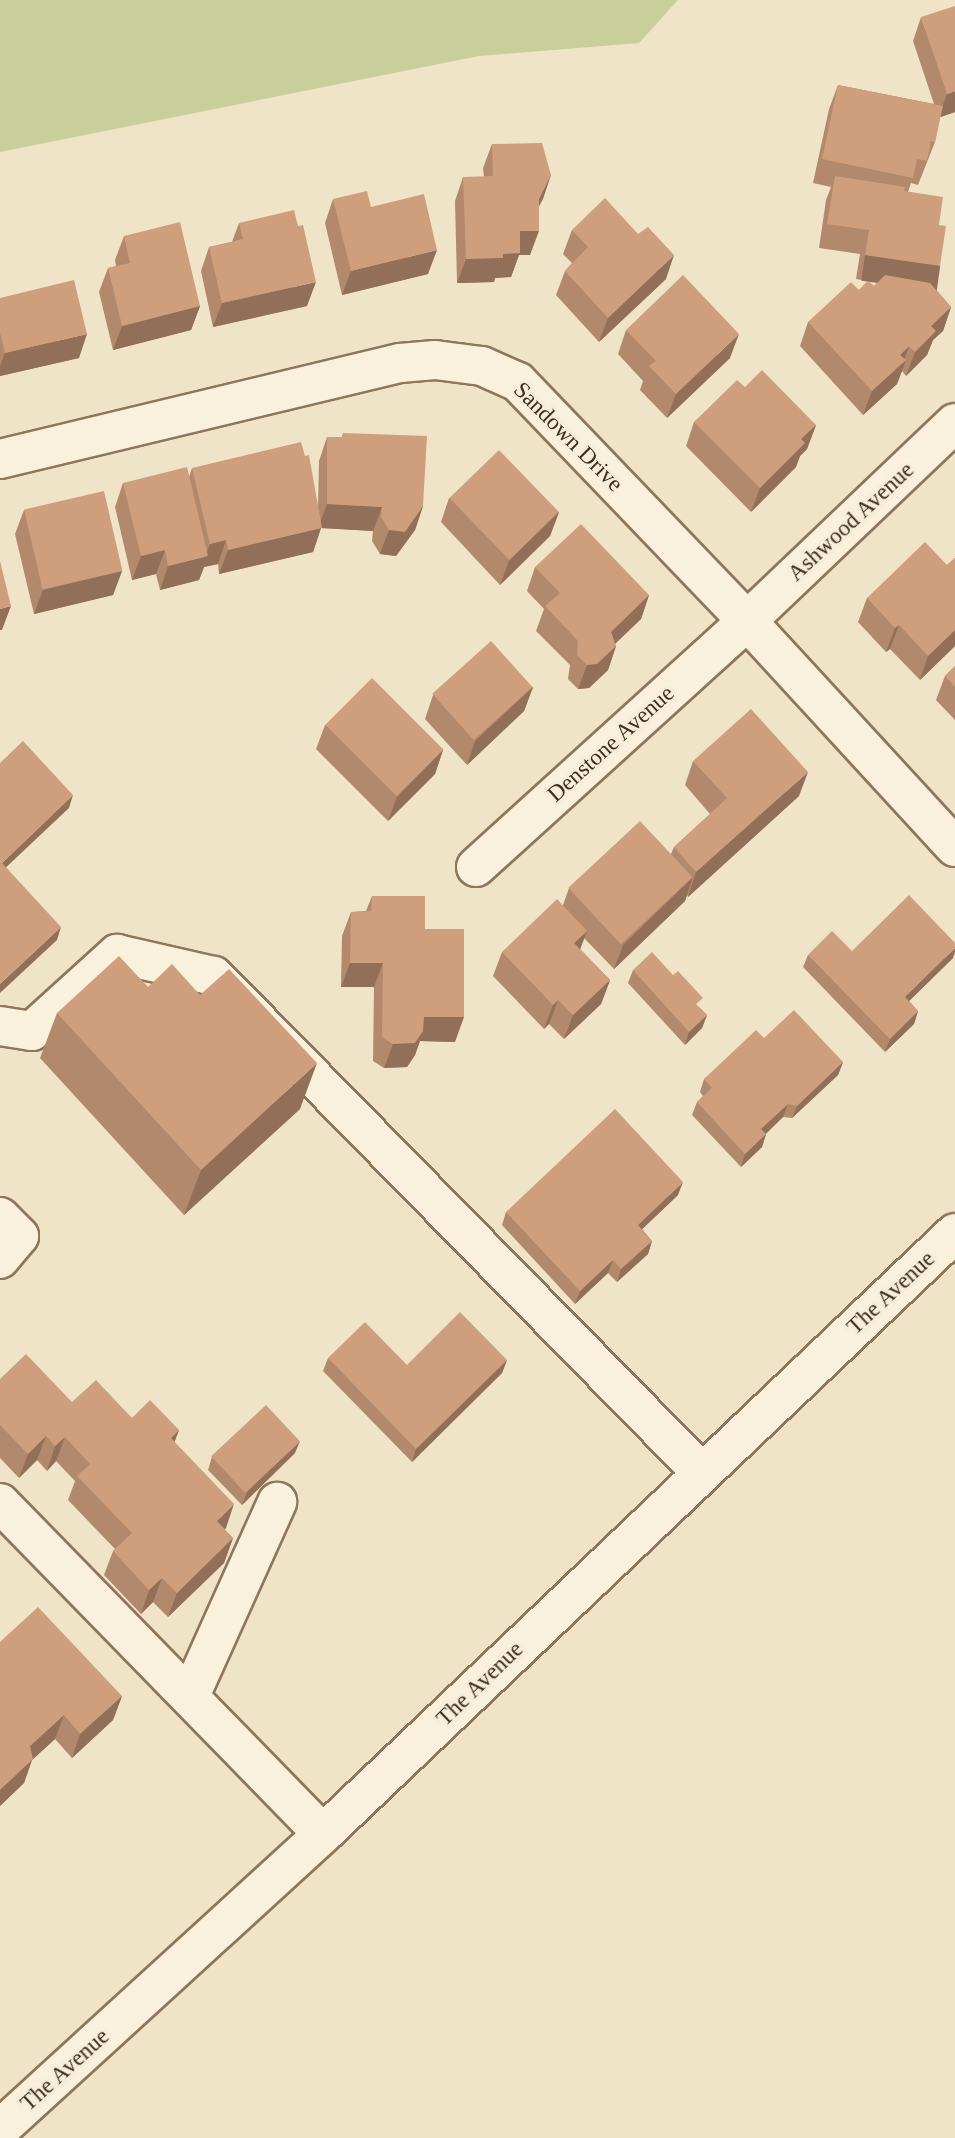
<!DOCTYPE html>
<style>
body{margin:0}
#map{position:relative;width:955px;height:2138px;overflow:hidden;background:#f0e4c8;font-family:"Times New Roman",serif}
div>[style]{position:absolute}
.green>*{inset:0;background:#c9cf9b}
.roads{filter:drop-shadow(2px 0 #8d765c) drop-shadow(-2px 0 #8d765c) drop-shadow(0 2px #8d765c) drop-shadow(0 -2px #8d765c)}
.minor>*{height:38px;margin:-19px;padding:0 19px;transform-origin:19px;border-radius:19px;background:#faf1dc}
.wall>*{inset:0;background:#b2896c}
.shaded-wall>*{inset:0;background:#916f58;transform-origin:0 0}
.building>*{inset:0;background:#cf9f7d;transform-origin:0 0}
span{translate:-50% -50%;white-space:nowrap;text-align:center;line-height:1.15;-webkit-text-stroke:7px #f7eed8;paint-order:stroke}
.street-label{font-size:23px;color:#3d2e20}
</style>
<div id="map">
<div class="green">
<div style="clip-path:polygon(0 0,678px 0,639px 43px,479px 56px,0 152px)"></div>
</div>
<div class="roads">
<div class="minor">
<div style="left:0;top:459px;width:411px;rotate:-13.5deg"></div>
<div style="left:400px;top:363px;width:35px;rotate:-5deg"></div>
<div style="left:435px;top:360px;width:47px;rotate:7.3deg"></div>
<div style="left:482px;top:366px;width:39px;rotate:24deg"></div>
<div style="left:518px;top:382px;width:331px;rotate:46.2deg"></div>
<div style="left:747px;top:621px;width:307px;rotate:47.4deg"></div>
<div style="left:476px;top:867px;width:366px;rotate:-42.2deg"></div>
<div style="left:747px;top:621px;width:287px;rotate:-43.6deg"></div>
<div style="left:0;top:1026px;width:32px;rotate:9deg"></div>
<div style="left:32px;top:1031px;width:115px;rotate:-42.2deg"></div>
<div style="left:117px;top:954px;width:99px;rotate:12.8deg"></div>
<div style="left:214px;top:976px;width:695px;rotate:45.52deg"></div>
<div style="left:0;top:1217px;width:27px;rotate:45deg"></div>
<div style="left:19px;top:1236px;width:30px;rotate:130deg"></div>
<div style="left:0;top:1503px;width:462px;rotate:45.7deg"></div>
<div style="left:190px;top:1696px;width:213px;rotate:-65.8deg"></div>
<div style="left:0;top:2129px;width:437px;rotate:-42.4deg"></div>
<div style="left:323px;top:1834px;width:872px;rotate:-43.56deg"></div>
</div>
</div>
<div class="wall">
<div style="clip-path:polygon(evenodd,921px 17px,955px 112px,940px 117px,935px 142px,918px 185px,911px 183px,908px 192px,939px 225px,940px 266px,933px 286px,951px 307px,943px 331px,933px 340px,927px 355px,906px 376px,902px 371px,897px 384px,863px 415px,800px 346px,808px 322px,859px 290px,868px 281px,856px 279px,860px 254px,819px 248px,826px 200px,831px 187px,813px 183px,829px 109px,838px 85px,934px 104px,913px 41px,921px 17px,868px 281px,878px 282px,874px 286px,868px 281px)"></div>
<div style="clip-path:polygon(492px 144px,551px 175px,539px 206px,530px 255px,519px 255px,511px 277px,495px 278px,494px 282px,457px 283px,455px 201px,463px 177px,484px 177px,483px 168px)"></div>
<div style="clip-path:polygon(333px 199px,428px 274px,342px 295px,325px 223px)"></div>
<div style="clip-path:polygon(239px 223px,307px 306px,213px 327px,201px 271px,209px 247px,232px 242px)"></div>
<div style="clip-path:polygon(572px 230px,638px 234px,666px 279px,599px 342px,556px 295px,565px 271px,572px 263px,563px 254px)"></div>
<div style="clip-path:polygon(124px 236px,200px 306px,191px 330px,113px 350px,99px 292px,108px 268px,116px 266px,115px 260px)"></div>
<div style="clip-path:polygon(0 298px,79px 358px,0 376px)"></div>
<div style="clip-path:polygon(626px 330px,730px 358px,667px 418px,640px 390px,643px 381px,618px 354px)"></div>
<div style="clip-path:polygon(745px 387px,816px 425px,807px 449px,800px 456px,796px 467px,751px 512px,686px 446px,694px 422px)"></div>
<div style="clip-path:polygon(343px 433px,423px 506px,415px 530px,396px 556px,380px 554px,372px 541px,373px 531px,321px 528px,313px 552px,219px 574px,218px 564px,204px 567px,199px 580px,160px 590px,156px 574px,132px 580px,115px 507px,123px 483px,189px 477px,192px 468px,318px 508px,319px 461px,327px 437px,342px 437px)"></div>
<div style="clip-path:polygon(449px 498px,559px 512px,550px 536px,500px 585px,441px 522px)"></div>
<div style="clip-path:polygon(24px 510px,122px 571px,113px 595px,34px 614px,15px 534px)"></div>
<div style="clip-path:polygon(955px 558px,955px 646px,920px 680px,890px 649px,886px 652px,858px 622px,867px 598px,947px 565px)"></div>
<div style="clip-path:polygon(535px 567px,649px 595px,641px 619px,615px 644px,616px 646px,608px 670px,589px 688px,578px 689px,568px 679px,570px 665px,536px 631px,544px 609px,527px 591px)"></div>
<div style="clip-path:polygon(955px 666px,955px 720px,936px 700px,945px 676px)"></div>
<div style="clip-path:polygon(533px 687px,524px 711px,467px 765px,425px 719px,433px 695px)"></div>
<div style="clip-path:polygon(325px 725px,443px 750px,435px 774px,388px 821px,316px 749px)"></div>
<div style="clip-path:polygon(693px 761px,799px 796px,688px 897px,687px 895px,685px 901px,614px 969px,584px 938px,580px 949px,610px 980px,601px 1004px,564px 1039px,549px 1024px,544px 1029px,493px 976px,502px 952px,563px 905px,569px 888px,671px 854px,674px 847px,710px 814px,685px 785px)"></div>
<div style="clip-path:polygon(372px 896px,425px 929px,455px 1042px,420px 1041px,415px 1055px,407px 1067px,384px 1068px,373px 1061px,374px 987px,341px 987px,342px 936px,351px 912px,366px 911px)"></div>
<div style="clip-path:polygon(852px 951px,953px 958px,909px 1001px,918px 1011px,914px 1024px,885px 1052px,803px 967px,808px 955px)"></div>
<div style="clip-path:polygon(633px 970px,699px 1007px,707px 1015px,702px 1028px,685px 1045px,628px 983px)"></div>
<div style="clip-path:polygon(148px 987px,300px 1109px,184px 1215px,40px 1058px,57px 1013px)"></div>
<div style="clip-path:polygon(764px 1038px,843px 1062px,838px 1075px,792px 1118px,783px 1117px,766px 1134px,762px 1147px,741px 1167px,692px 1115px,697px 1102px,703px 1096px,700px 1092px,704px 1079px)"></div>
<div style="clip-path:polygon(678px 1195px,642px 1229px,652px 1241px,648px 1254px,617px 1282px,608px 1273px,575px 1304px,502px 1225px,506px 1212px)"></div>
<div style="clip-path:polygon(328px 1358px,407px 1365px,507px 1360px,502px 1373px,412px 1462px,323px 1371px)"></div>
<div style="clip-path:polygon(0 1379px,72px 1402px,179px 1430px,174px 1442px,226px 1528px,224px 1530px,233px 1538px,224px 1563px,168px 1617px,153px 1602px,141px 1614px,104px 1575px,113px 1551px,115px 1549px,68px 1500px,75px 1481px,56px 1461px,47px 1471px,37px 1460px,19px 1478px,0 1458px)"></div>
<div style="clip-path:polygon(295px 1453px,242px 1505px,208px 1470px,212px 1457px)"></div>
<div style="clip-path:polygon(0 1642px,122px 1696px,113px 1720px,72px 1758px,55px 1739px,32px 1760px,24px 1783px,0 1806px)"></div>
</div>
<div class="shaded-wall">
<div style="clip-path:polygon(955px 91px,955px 112px,938px 118px,947px 94px)"></div>
<div style="clip-path:polygon(551px 175px,543px 199px,530px 223px,539px 199px)"></div>
<div style="clip-path:polygon(520px 231px,539px 231px,530px 255px,519px 255px,511px 277px,495px 278px,494px 282px,457px 283px,466px 259px,503px 254px)"></div>
<div style="clip-path:polygon(437px 250px,428px 274px,342px 295px,351px 271px)"></div>
<div style="clip-path:polygon(674px 255px,666px 279px,599px 342px,608px 318px)"></div>
<div style="left:865px;top:255px;width:76px;height:26px;rotate:8deg"></div>
<div style="clip-path:polygon(316px 282px,307px 306px,213px 327px,222px 303px)"></div>
<div style="clip-path:polygon(200px 306px,191px 330px,113px 350px,122px 326px)"></div>
<div style="clip-path:polygon(951px 307px,943px 331px,933px 340px,927px 355px,906px 376px,915px 352px,931px 326px)"></div>
<div style="clip-path:polygon(87px 334px,79px 358px,0 376px,0 366px,5px 353px)"></div>
<div style="clip-path:polygon(739px 334px,730px 358px,667px 418px,676px 394px)"></div>
<div style="clip-path:polygon(909px 346px,903px 363px,906px 360px,897px 384px,863px 415px,872px 391px,900px 355px)"></div>
<div style="clip-path:polygon(816px 425px,807px 449px,800px 456px,796px 467px,751px 512px,760px 488px,801px 439px)"></div>
<div style="clip-path:polygon(327px 504px,382px 507px,373px 531px,321px 528px,313px 552px,219px 574px,228px 550px,318px 528px)"></div>
<div style="clip-path:polygon(423px 506px,415px 530px,396px 556px,380px 554px,389px 530px)"></div>
<div style="clip-path:polygon(559px 512px,550px 536px,500px 585px,509px 561px)"></div>
<div style="clip-path:polygon(226px 540px,218px 564px,204px 567px,199px 580px,160px 590px,168px 566px,205px 557px,210px 544px)"></div>
<div style="clip-path:polygon(165px 550px,156px 574px,132px 580px,141px 556px)"></div>
<div style="clip-path:polygon(122px 571px,113px 595px,34px 614px,43px 590px)"></div>
<div style="clip-path:polygon(649px 595px,641px 619px,602px 656px,611px 632px)"></div>
<div style="clip-path:polygon(11px 606px,2px 630px,0 630px,0 609px)"></div>
<div style="clip-path:polygon(899px 625px,890px 649px,886px 652px,895px 628px)"></div>
<div style="clip-path:polygon(955px 630px,955px 646px,920px 680px,928px 656px)"></div>
<div style="clip-path:polygon(616px 646px,608px 670px,589px 688px,578px 689px,587px 665px)"></div>
<div style="clip-path:polygon(533px 687px,524px 711px,467px 765px,475px 741px)"></div>
<div style="clip-path:polygon(443px 750px,435px 774px,388px 821px,397px 797px)"></div>
<div style="clip-path:polygon(808px 772px,799px 796px,688px 897px,696px 872px)"></div>
<div style="clip-path:polygon(73px 795px,69px 808px,0 873px,2px 863px)"></div>
<div style="clip-path:polygon(693px 877px,685px 901px,614px 969px,623px 945px)"></div>
<div style="clip-path:polygon(61px 927px,57px 940px,0 993px,0 984px)"></div>
<div style="clip-path:polygon(587px 931px,578px 955px,574px 943px)"></div>
<div style="clip-path:polygon(955px 948px,955px 952px,953px 958px,900px 1010px,905px 997px)"></div>
<div style="clip-path:polygon(350px 963px,383px 963px,374px 987px,341px 987px)"></div>
<div style="clip-path:polygon(610px 980px,601px 1004px,564px 1039px,573px 1015px)"></div>
<div style="clip-path:polygon(558px 1000px,549px 1024px,544px 1029px,553px 1005px)"></div>
<div style="clip-path:polygon(918px 1011px,914px 1024px,885px 1052px,890px 1039px)"></div>
<div style="clip-path:polygon(707px 1015px,702px 1028px,685px 1045px,689px 1032px)"></div>
<div style="clip-path:polygon(424px 1017px,464px 1017px,455px 1042px,420px 1041px,415px 1055px,407px 1067px,384px 1068px,393px 1044px)"></div>
<div style="clip-path:polygon(843px 1062px,838px 1075px,792px 1118px,797px 1106px)"></div>
<div style="clip-path:polygon(317px 1063px,300px 1109px,184px 1215px,201px 1170px)"></div>
<div style="clip-path:polygon(788px 1104px,783px 1117px,757px 1142px,761px 1129px)"></div>
<div style="clip-path:polygon(766px 1134px,762px 1147px,741px 1167px,745px 1154px)"></div>
<div style="clip-path:polygon(683px 1182px,678px 1195px,633px 1238px,638px 1225px)"></div>
<div style="clip-path:polygon(652px 1241px,648px 1254px,617px 1282px,621px 1269px)"></div>
<div style="clip-path:polygon(613px 1260px,608px 1273px,575px 1304px,580px 1291px)"></div>
<div style="clip-path:polygon(507px 1360px,502px 1373px,412px 1462px,416px 1449px)"></div>
<div style="clip-path:polygon(179px 1430px,170px 1454px,171px 1438px)"></div>
<div style="clip-path:polygon(46px 1436px,37px 1460px,19px 1478px,28px 1454px)"></div>
<div style="clip-path:polygon(65px 1437px,56px 1461px,47px 1471px,55px 1446px)"></div>
<div style="clip-path:polygon(300px 1441px,295px 1453px,242px 1505px,247px 1492px)"></div>
<div style="clip-path:polygon(234px 1504px,226px 1528px,208px 1545px,217px 1521px)"></div>
<div style="clip-path:polygon(233px 1538px,224px 1563px,168px 1617px,177px 1593px)"></div>
<div style="clip-path:polygon(162px 1578px,153px 1602px,141px 1614px,149px 1590px)"></div>
<div style="clip-path:polygon(122px 1696px,113px 1720px,72px 1758px,80px 1734px)"></div>
<div style="clip-path:polygon(64px 1715px,55px 1739px,32px 1760px,24px 1783px,0 1806px,0 1790px,30px 1746px)"></div>
</div>
<div class="building">
<div style="clip-path:polygon(955px 6px,955px 91px,947px 94px,921px 17px)"></div>
<div style="clip-path:polygon(838px 85px,943px 106px,935px 142px,931px 141px,927px 161px,917px 159px,913px 178px,822px 159px)"></div>
<div style="clip-path:polygon(542px 143px,551px 175px,539px 199px,539px 231px,520px 231px,520px 253px,503px 254px,503px 258px,466px 259px,463px 177px,493px 176px,492px 144px)"></div>
<div style="clip-path:polygon(835px 176px,905px 187px,904px 191px,943px 197px,939px 225px,946px 226px,940px 266px,865px 255px,869px 230px,827px 224px)"></div>
<div style="clip-path:polygon(367px 191px,371px 207px,424px 194px,437px 250px,351px 271px,333px 199px)"></div>
<div style="clip-path:polygon(605px 198px,638px 234px,648px 227px,674px 255px,608px 318px,565px 271px,588px 247px,572px 230px)"></div>
<div style="clip-path:polygon(294px 210px,298px 226px,303px 225px,316px 282px,222px 303px,209px 247px,243px 239px,239px 223px)"></div>
<div style="clip-path:polygon(180px 222px,200px 306px,122px 326px,108px 268px,130px 263px,124px 236px)"></div>
<div style="clip-path:polygon(683px 275px,739px 334px,676px 394px,649px 366px,656px 361px,626px 330px)"></div>
<div style="clip-path:polygon(885px 275px,930px 283px,951px 307px,931px 326px,936px 331px,915px 352px,909px 346px,900px 355px,906px 360px,872px 391px,808px 322px,851px 282px,859px 290px,868px 281px,874px 286px)"></div>
<div style="clip-path:polygon(74px 280px,87px 334px,5px 353px,0 333px,0 298px)"></div>
<div style="clip-path:polygon(762px 370px,816px 425px,801px 439px,805px 443px,760px 488px,694px 422px,737px 380px,745px 387px)"></div>
<div style="clip-path:polygon(343px 433px,427px 436px,423px 506px,405px 532px,389px 530px,381px 517px,382px 507px,327px 504px,327px 437px,343px 437px)"></div>
<div style="clip-path:polygon(301px 442px,305px 456px,309px 455px,322px 528px,228px 550px,226px 540px,210px 544px,192px 468px)"></div>
<div style="left:499px;top:450px;width:86px;height:69px;rotate:46deg"></div>
<div style="clip-path:polygon(187px 467px,208px 556px,168px 566px,165px 550px,141px 556px,123px 483px)"></div>
<div style="left:104px;top:491px;width:82px;height:82px;rotate:77deg"></div>
<div style="clip-path:polygon(581px 524px,649px 595px,611px 632px,616px 646px,597px 664px,587px 665px,577px 655px,578px 641px,545px 606px,560px 593px,535px 567px)"></div>
<div style="clip-path:polygon(925px 542px,947px 565px,955px 558px,955px 630px,928px 656px,899px 625px,895px 628px,867px 598px)"></div>
<div style="clip-path:polygon(0 561px,11px 606px,0 609px)"></div>
<div style="left:491px;top:641px;width:62px;height:79px;rotate:48deg"></div>
<div style="clip-path:polygon(955px 666px,955px 687px,945px 676px)"></div>
<div style="left:372px;top:678px;width:101px;height:66px;rotate:45deg"></div>
<div style="clip-path:polygon(751px 709px,808px 772px,696px 872px,674px 847px,727px 798px,693px 761px)"></div>
<div style="clip-path:polygon(23px 741px,73px 795px,2px 863px,61px 927px,0 984px,0 763px)"></div>
<div style="left:640px;top:821px;width:77px;height:98px;rotate:47deg"></div>
<div style="clip-path:polygon(909px 895px,955px 943px,955px 948px,905px 997px,918px 1011px,890px 1039px,808px 955px,832px 931px,852px 951px)"></div>
<div style="clip-path:polygon(372px 896px,425px 896px,425px 929px,464px 929px,464px 1017px,424px 1017px,423px 1031px,415px 1043px,393px 1044px,382px 1037px,383px 963px,350px 963px,351px 912px,371px 911px)"></div>
<div style="clip-path:polygon(557px 899px,587px 931px,574px 943px,610px 980px,573px 1015px,558px 1000px,553px 1005px,502px 952px)"></div>
<div style="clip-path:polygon(652px 952px,673px 975px,678px 971px,703px 998px,696px 1004px,707px 1015px,689px 1032px,633px 970px)"></div>
<div style="clip-path:polygon(119px 956px,148px 987px,172px 964px,200px 995px,229px 969px,317px 1063px,201px 1170px,57px 1013px)"></div>
<div style="clip-path:polygon(794px 1010px,843px 1062px,797px 1106px,788px 1104px,761px 1129px,766px 1134px,745px 1154px,697px 1102px,712px 1088px,704px 1079px,756px 1030px,764px 1038px)"></div>
<div style="clip-path:polygon(615px 1109px,683px 1182px,638px 1225px,652px 1241px,621px 1269px,613px 1260px,580px 1291px,506px 1212px)"></div>
<div style="clip-path:polygon(460px 1312px,507px 1360px,416px 1449px,328px 1358px,365px 1322px,407px 1365px)"></div>
<div style="clip-path:polygon(26px 1354px,72px 1402px,96px 1380px,132px 1418px,150px 1400px,179px 1430px,171px 1438px,234px 1504px,217px 1521px,233px 1538px,177px 1593px,162px 1578px,149px 1590px,113px 1551px,132px 1533px,77px 1476px,90px 1464px,65px 1437px,55px 1446px,46px 1436px,28px 1454px,0 1425px,0 1379px)"></div>
<div style="left:266px;top:1405px;width:50px;height:75px;rotate:47deg"></div>
<div style="clip-path:polygon(38px 1607px,122px 1696px,80px 1734px,64px 1715px,30px 1746px,33px 1759px,0 1790px,0 1642px)"></div>
</div>
<div class="street-label">
<span style="left:568px;top:437px;rotate:45deg">Sandown Drive</span>
<span style="left:851px;top:522px;rotate:-43deg">Ashwood Avenue</span>
<span style="left:611px;top:744px;rotate:-42deg">Denstone Avenue</span>
<span style="left:891px;top:1293px;rotate:-43deg">The Avenue</span>
<span style="left:480px;top:1684px;rotate:-44deg">The Avenue</span>
<span style="left:65px;top:2070px;rotate:-42deg">The Avenue</span>
</div>
</div>
